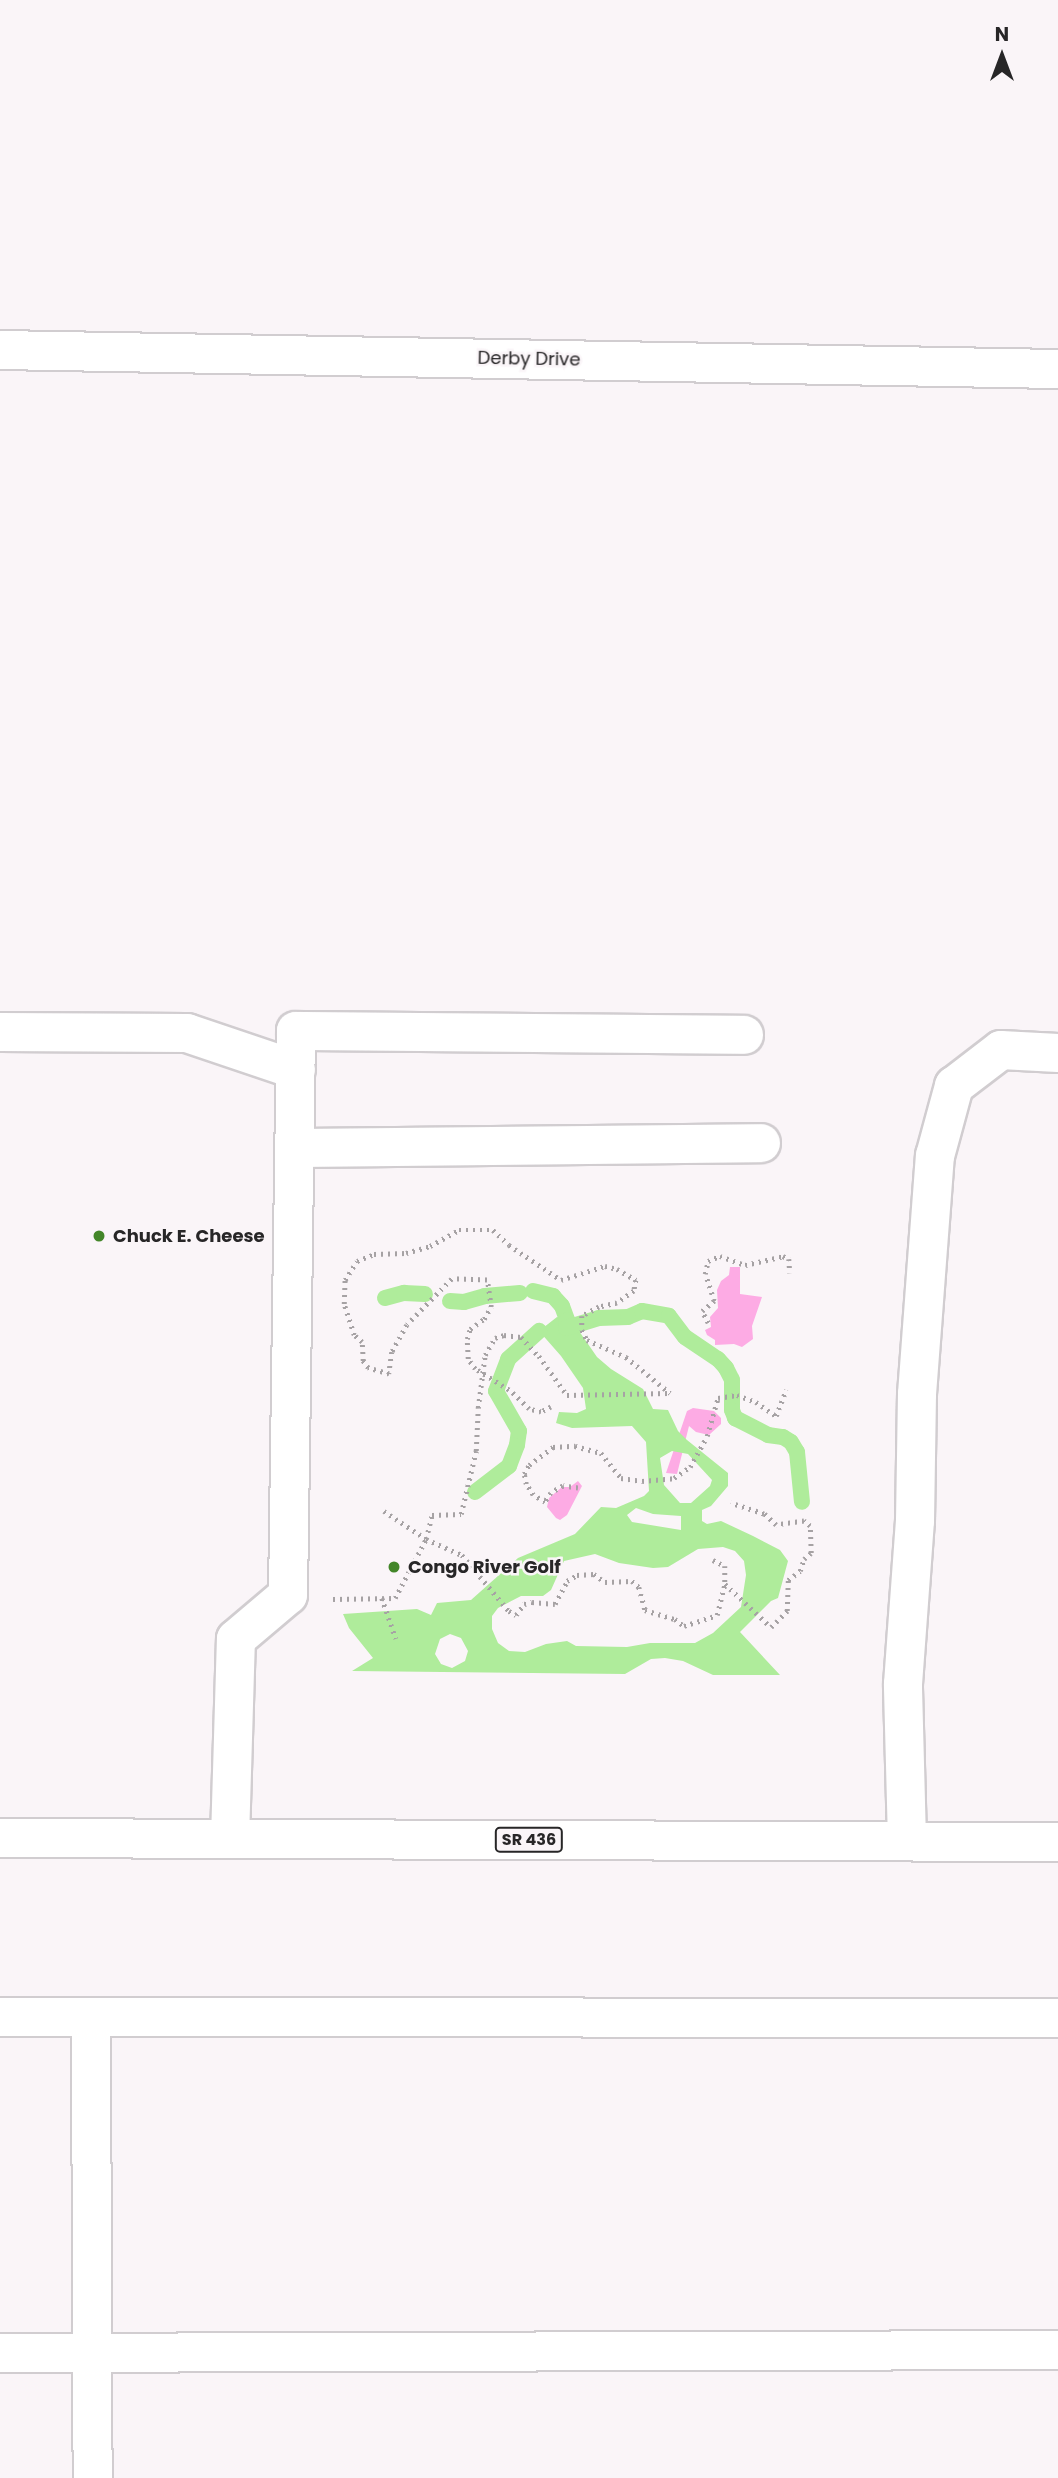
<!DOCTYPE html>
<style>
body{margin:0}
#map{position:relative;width:1058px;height:2478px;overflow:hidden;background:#faf5f8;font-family:Poppins,sans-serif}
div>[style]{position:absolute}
.green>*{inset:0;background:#fdabe4}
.water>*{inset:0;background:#afec9b}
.stream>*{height:16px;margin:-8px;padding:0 8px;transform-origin:8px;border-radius:8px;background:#afec9b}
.path>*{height:4.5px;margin-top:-2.25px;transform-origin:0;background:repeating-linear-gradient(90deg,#a6a2a4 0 2px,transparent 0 7px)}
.roads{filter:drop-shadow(2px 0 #d1cdd0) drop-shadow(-2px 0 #d1cdd0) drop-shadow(0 2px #d1cdd0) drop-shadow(0 -2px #d1cdd0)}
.minor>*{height:38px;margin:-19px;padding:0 19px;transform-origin:19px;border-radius:19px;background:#fff}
.major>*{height:38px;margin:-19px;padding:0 19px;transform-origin:19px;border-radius:19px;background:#fff}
.path-bridge>*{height:4.5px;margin-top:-2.25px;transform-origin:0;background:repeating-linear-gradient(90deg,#a6a2a4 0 2px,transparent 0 7px)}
.dots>*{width:19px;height:19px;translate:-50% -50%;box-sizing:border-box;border:4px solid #faf5f8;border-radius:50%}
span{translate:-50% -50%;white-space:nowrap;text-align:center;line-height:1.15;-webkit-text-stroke:5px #faf5f8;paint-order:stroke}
.shield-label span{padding:2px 5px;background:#faf5f8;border:2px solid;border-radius:5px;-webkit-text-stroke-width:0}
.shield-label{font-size:16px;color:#272627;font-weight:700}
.street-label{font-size:18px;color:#272627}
.poi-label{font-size:18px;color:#272627;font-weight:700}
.left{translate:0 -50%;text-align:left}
.north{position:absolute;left:967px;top:21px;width:70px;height:70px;-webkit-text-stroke:5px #faf5f8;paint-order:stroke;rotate:0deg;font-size:19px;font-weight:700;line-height:28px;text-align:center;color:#272627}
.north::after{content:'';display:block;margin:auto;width:24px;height:32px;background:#272627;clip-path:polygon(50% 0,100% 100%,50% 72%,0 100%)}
</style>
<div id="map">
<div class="green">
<div style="clip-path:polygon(730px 1267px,740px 1267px,740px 1294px,762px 1297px,752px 1326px,753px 1339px,742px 1347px,734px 1344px,715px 1345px,715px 1340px,707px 1335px,705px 1330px,711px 1327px,710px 1317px,718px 1308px,717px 1290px,721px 1281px,729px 1275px)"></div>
<div style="clip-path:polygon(693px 1408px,714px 1411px,721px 1418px,721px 1424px,709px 1435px,696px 1432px,689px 1426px,677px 1474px,666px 1473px,687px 1411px)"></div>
<div style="clip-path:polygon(578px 1481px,582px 1486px,567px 1515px,560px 1520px,556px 1518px,547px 1507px,549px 1498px,562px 1487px,570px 1487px)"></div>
</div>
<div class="water">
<div style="clip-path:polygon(evenodd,557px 1317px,562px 1318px,566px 1328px,579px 1331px,597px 1357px,611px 1369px,643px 1389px,653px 1409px,668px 1410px,678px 1431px,687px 1440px,728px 1473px,728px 1486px,711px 1506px,702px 1510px,702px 1521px,707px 1524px,721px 1521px,753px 1536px,780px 1550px,788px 1561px,778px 1598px,771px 1601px,740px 1632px,780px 1675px,713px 1675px,683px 1661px,665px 1658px,651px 1659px,625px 1674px,352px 1671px,373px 1658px,349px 1628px,343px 1614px,417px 1609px,431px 1615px,437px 1603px,471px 1600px,518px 1558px,575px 1534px,601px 1507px,616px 1508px,644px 1496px,649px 1491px,646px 1442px,632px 1426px,572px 1428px,556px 1423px,559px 1412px,577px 1413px,586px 1409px,583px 1388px,561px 1356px,539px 1331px,557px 1317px,672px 1451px,688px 1454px,712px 1480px,710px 1486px,691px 1503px,680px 1503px,664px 1485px,660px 1458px,672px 1451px,557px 1317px,636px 1508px,653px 1514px,681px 1516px,681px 1530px,632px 1522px,627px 1515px,636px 1508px,557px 1317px,723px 1547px,735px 1551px,744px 1561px,746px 1575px,741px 1607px,713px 1633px,695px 1643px,650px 1643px,627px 1647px,576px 1646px,567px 1641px,546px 1644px,525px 1652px,509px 1651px,498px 1643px,492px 1629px,492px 1616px,498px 1608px,521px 1596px,543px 1596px,551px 1590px,564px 1561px,595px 1554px,619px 1563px,653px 1568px,668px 1567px,698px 1549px,723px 1547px,557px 1317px,450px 1634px,461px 1638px,468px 1651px,465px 1661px,452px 1668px,441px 1664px,435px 1654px,440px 1639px,450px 1634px)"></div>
</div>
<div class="stream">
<div style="left:533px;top:1291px;width:21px;rotate:14deg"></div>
<div style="left:553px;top:1296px;width:13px;rotate:48deg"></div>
<div style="left:562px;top:1306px;width:15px;rotate:70deg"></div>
<div style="left:567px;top:1320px;width:8px;rotate:97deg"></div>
<div style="left:566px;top:1328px;width:34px;rotate:-17deg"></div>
<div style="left:599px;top:1318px;width:29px;rotate:-2deg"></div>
<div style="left:628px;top:1317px;width:15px;rotate:-23deg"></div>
<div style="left:642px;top:1311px;width:27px;rotate:10deg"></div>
<div style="left:669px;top:1316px;width:26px;rotate:53deg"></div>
<div style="left:685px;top:1337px;width:40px;rotate:34deg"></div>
<div style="left:718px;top:1359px;width:12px;rotate:48deg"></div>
<div style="left:726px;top:1368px;width:13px;rotate:63deg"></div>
<div style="left:732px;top:1380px;width:30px;rotate:90deg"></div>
<div style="left:732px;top:1410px;width:9px;rotate:69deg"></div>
<div style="left:735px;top:1418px;width:37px;rotate:27deg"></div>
<div style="left:768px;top:1435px;width:15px;rotate:8deg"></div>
<div style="left:783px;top:1437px;width:9px;rotate:32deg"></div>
<div style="left:791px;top:1442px;width:12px;rotate:59deg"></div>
<div style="left:797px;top:1452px;width:50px;rotate:84.3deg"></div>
<div style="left:385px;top:1298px;width:20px;rotate:-15deg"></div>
<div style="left:404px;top:1293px;width:21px;rotate:3deg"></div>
<div style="left:450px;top:1301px;width:14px;rotate:4deg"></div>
<div style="left:464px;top:1302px;width:22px;rotate:-16deg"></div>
<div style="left:485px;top:1296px;width:35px;rotate:-5deg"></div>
<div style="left:475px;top:1492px;width:43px;rotate:-37.4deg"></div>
<div style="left:509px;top:1466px;width:22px;rotate:-69deg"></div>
<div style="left:517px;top:1445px;width:14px;rotate:-82deg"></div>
<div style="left:519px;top:1431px;width:46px;rotate:-119.9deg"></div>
<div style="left:496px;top:1391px;width:34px;rotate:-69deg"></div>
<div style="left:508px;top:1359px;width:42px;rotate:-42.1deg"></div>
</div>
<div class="path">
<div style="left:708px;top:1323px;width:13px;rotate:-117deg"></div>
<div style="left:702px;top:1311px;width:16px;rotate:-40deg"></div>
<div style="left:714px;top:1301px;width:28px;rotate:-108deg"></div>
<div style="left:705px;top:1274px;width:13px;rotate:-77deg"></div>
<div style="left:708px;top:1261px;width:13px;rotate:-23deg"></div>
<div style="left:720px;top:1256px;width:27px;rotate:20deg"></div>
<div style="left:745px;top:1265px;width:39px;rotate:-13deg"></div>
<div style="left:783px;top:1256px;width:7px;rotate:27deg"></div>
<div style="left:789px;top:1259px;width:14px;rotate:86deg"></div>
<div style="left:485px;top:1355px;width:20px;rotate:-60deg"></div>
<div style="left:495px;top:1338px;width:9px;rotate:-18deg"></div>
<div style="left:504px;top:1335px;width:17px;rotate:7deg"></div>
<div style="left:521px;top:1337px;width:26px;rotate:47deg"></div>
<div style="left:539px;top:1356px;width:48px;rotate:54.3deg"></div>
<div style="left:567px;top:1395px;width:102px;rotate:-1.1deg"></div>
<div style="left:551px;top:1407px;width:11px;rotate:153deg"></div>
<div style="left:541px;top:1412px;width:12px;rotate:-166deg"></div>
<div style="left:529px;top:1409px;width:28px;rotate:-136deg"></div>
<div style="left:509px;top:1390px;width:40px;rotate:-148deg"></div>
<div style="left:475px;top:1369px;width:12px;rotate:-125deg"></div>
<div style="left:468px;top:1359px;width:20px;rotate:-93deg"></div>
<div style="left:467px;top:1339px;width:10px;rotate:-73deg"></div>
<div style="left:470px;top:1329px;width:17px;rotate:-36deg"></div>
<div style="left:484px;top:1319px;width:14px;rotate:-60deg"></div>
<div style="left:491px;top:1307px;width:27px;rotate:-98deg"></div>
<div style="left:487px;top:1280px;width:35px;rotate:-178deg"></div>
<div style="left:452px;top:1279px;width:64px;rotate:134.4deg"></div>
<div style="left:407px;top:1325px;width:31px;rotate:119deg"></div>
<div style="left:392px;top:1352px;width:22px;rotate:98deg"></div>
<div style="left:389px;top:1374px;width:22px;rotate:-164deg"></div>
<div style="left:368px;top:1368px;width:9px;rotate:-126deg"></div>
<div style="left:363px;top:1361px;width:19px;rotate:-93deg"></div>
<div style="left:362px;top:1342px;width:11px;rotate:-139deg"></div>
<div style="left:354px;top:1335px;width:33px;rotate:-108deg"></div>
<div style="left:344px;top:1304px;width:24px;rotate:-88deg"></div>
<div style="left:345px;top:1280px;width:22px;rotate:-58deg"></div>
<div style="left:357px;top:1261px;width:18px;rotate:-22deg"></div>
<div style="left:374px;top:1254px;width:32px;rotate:-2deg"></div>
<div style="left:406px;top:1253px;width:25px;rotate:-16deg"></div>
<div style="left:430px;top:1246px;width:33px;rotate:-29deg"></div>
<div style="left:459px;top:1230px;width:34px"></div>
<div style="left:493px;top:1230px;width:22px;rotate:43deg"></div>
<div style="left:509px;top:1245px;width:63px;rotate:33.9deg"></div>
<div style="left:561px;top:1280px;width:46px;rotate:-17.7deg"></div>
<div style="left:605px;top:1266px;width:12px;rotate:14deg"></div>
<div style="left:617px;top:1269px;width:22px;rotate:30deg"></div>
<div style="left:636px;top:1280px;width:11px;rotate:100deg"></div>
<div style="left:634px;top:1291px;width:21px;rotate:145deg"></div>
<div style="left:617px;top:1303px;width:18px;rotate:167deg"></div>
<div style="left:599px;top:1307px;width:19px;rotate:152deg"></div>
<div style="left:582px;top:1316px;width:14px;rotate:90deg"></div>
<div style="left:582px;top:1330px;width:11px;rotate:63deg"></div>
<div style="left:587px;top:1340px;width:43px;rotate:23.6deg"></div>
<div style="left:626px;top:1357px;width:57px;rotate:39.3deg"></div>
<div style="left:578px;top:1488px;width:15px;rotate:-172deg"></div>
<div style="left:563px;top:1486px;width:14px;rotate:150deg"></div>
<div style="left:551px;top:1493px;width:11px;rotate:124deg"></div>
<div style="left:545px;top:1502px;width:14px;rotate:-150deg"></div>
<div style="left:533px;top:1495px;width:13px;rotate:-122deg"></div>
<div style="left:526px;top:1484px;width:10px;rotate:-101deg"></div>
<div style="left:524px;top:1474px;width:10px;rotate:-61deg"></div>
<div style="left:529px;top:1465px;width:30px;rotate:-37deg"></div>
<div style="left:553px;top:1447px;width:22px;rotate:-3deg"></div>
<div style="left:575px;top:1446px;width:27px;rotate:15deg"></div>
<div style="left:601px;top:1453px;width:32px;rotate:51deg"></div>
<div style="left:621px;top:1478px;width:21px;rotate:8deg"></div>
<div style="left:642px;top:1481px;width:32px;rotate:-5deg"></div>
<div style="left:674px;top:1478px;width:19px;rotate:-35deg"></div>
<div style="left:690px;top:1467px;width:35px;rotate:-61deg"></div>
<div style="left:707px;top:1436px;width:40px;rotate:-74deg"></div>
<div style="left:718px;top:1398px;width:19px;rotate:-9deg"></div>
<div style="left:737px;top:1395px;width:20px;rotate:20deg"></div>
<div style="left:756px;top:1402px;width:24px;rotate:35deg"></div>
<div style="left:776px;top:1416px;width:28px;rotate:-69deg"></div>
<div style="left:384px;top:1511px;width:50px;rotate:33.7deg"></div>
<div style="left:426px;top:1539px;width:25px;rotate:-76deg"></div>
<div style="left:432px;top:1515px;width:29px;rotate:-2deg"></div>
<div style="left:461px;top:1514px;width:65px;rotate:-76.6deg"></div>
<div style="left:476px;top:1451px;width:43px;rotate:-87.3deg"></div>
<div style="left:713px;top:1560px;width:13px;rotate:27deg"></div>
<div style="left:725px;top:1566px;width:18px;rotate:90deg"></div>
<div style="left:382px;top:1598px;width:43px;rotate:71.1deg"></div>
<div style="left:333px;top:1599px;width:62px;rotate:-0.9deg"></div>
<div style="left:395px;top:1598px;width:67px;rotate:-62.3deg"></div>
<div style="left:426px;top:1539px;width:39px;rotate:24deg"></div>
<div style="left:462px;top:1555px;width:73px;rotate:50deg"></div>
<div style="left:509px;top:1611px;width:8px;rotate:30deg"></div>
<div style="left:516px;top:1615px;width:14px;rotate:-54deg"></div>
<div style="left:524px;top:1604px;width:8px;rotate:-14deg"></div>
<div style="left:532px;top:1602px;width:23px;rotate:5deg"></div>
<div style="left:555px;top:1604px;width:26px;rotate:-62deg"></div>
<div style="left:567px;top:1581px;width:12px;rotate:-31deg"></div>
<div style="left:577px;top:1575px;width:17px;rotate:-3deg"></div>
<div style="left:594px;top:1574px;width:14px;rotate:36deg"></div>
<div style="left:605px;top:1582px;width:27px;rotate:-2deg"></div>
<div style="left:632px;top:1581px;width:9px;rotate:41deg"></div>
<div style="left:639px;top:1587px;width:24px;rotate:75deg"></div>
<div style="left:645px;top:1610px;width:31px;rotate:17deg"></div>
<div style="left:675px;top:1619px;width:11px;rotate:38deg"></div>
<div style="left:684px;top:1626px;width:35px;rotate:-18deg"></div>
<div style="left:717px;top:1615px;width:32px;rotate:-76deg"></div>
<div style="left:725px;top:1584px;width:63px;rotate:43.1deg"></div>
<div style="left:771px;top:1627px;width:23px;rotate:-45deg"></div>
<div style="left:787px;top:1611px;width:31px;rotate:-88deg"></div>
<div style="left:788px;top:1580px;width:15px;rotate:-37deg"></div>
<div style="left:800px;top:1571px;width:13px;rotate:-72deg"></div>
<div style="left:804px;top:1559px;width:9px;rotate:-41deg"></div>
<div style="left:811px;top:1553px;width:27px;rotate:-92deg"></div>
<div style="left:810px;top:1526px;width:8px;rotate:-140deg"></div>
<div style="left:804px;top:1521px;width:28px;rotate:172deg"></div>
<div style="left:776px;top:1525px;width:16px;rotate:-137deg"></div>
<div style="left:764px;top:1514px;width:35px;rotate:-162deg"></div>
</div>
<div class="roads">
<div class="minor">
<div style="left:0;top:350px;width:1058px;rotate:1.03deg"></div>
<div style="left:0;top:1032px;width:187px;rotate:0.3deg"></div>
<div style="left:187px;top:1033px;width:115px;rotate:18.7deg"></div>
<div style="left:295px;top:1148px;width:466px;rotate:-0.6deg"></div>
<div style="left:230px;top:1839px;width:200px;rotate:-88.3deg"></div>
<div style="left:236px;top:1639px;width:68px;rotate:-40.2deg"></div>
<div style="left:288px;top:1595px;width:564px;rotate:-89.19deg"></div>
<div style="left:296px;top:1031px;width:448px;rotate:0.5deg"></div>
<div style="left:907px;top:1841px;width:157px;rotate:-91.5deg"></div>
<div style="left:903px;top:1684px;width:163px;rotate:-85.8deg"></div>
<div style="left:915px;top:1521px;width:127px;rotate:-89.1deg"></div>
<div style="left:917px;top:1394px;width:239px;rotate:-85.7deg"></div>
<div style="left:935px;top:1156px;width:73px;rotate:-74.8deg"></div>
<div style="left:954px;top:1086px;width:59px;rotate:-37.5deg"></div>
<div style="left:1001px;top:1050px;width:57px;rotate:3deg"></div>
<div style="left:91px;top:2017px;width:461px;rotate:89.8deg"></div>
<div style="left:0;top:2353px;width:1058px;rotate:-0.16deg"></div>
</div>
<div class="major">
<div style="left:0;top:1838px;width:1058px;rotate:0.22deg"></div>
<div style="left:0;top:2017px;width:1058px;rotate:0.05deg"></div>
</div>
</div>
<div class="path-bridge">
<div style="left:478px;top:1408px;width:53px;rotate:-82.5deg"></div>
</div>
<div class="dots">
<div style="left:99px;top:1236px;background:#438629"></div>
<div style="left:394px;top:1567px;background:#438629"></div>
</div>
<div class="shield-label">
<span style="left:529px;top:1840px">SR 436</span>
</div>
<div class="street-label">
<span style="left:529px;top:359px;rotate:1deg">Derby Drive</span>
</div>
<div class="poi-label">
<span class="left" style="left:113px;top:1236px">Chuck E. Cheese</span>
<span class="left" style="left:408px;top:1567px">Congo River Golf</span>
</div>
<div class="north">N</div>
</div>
